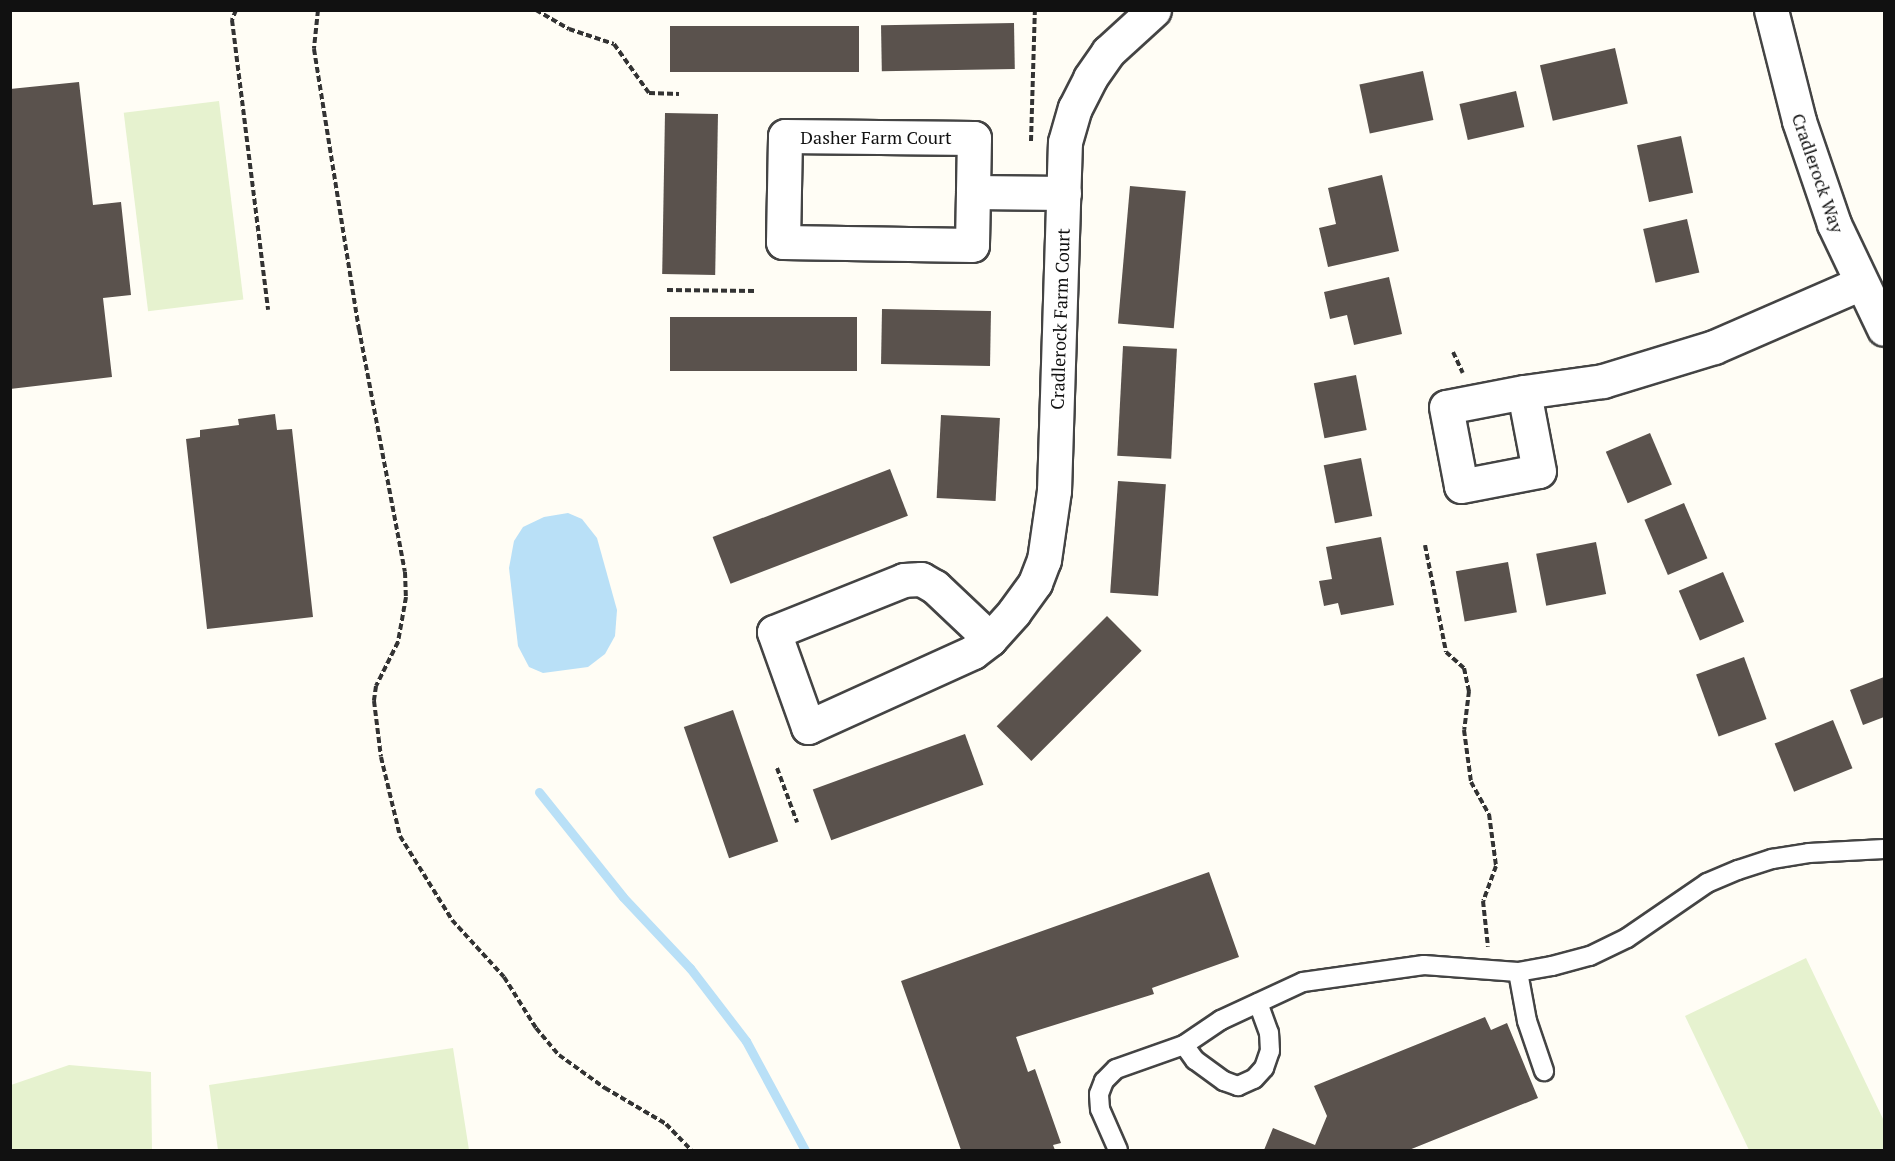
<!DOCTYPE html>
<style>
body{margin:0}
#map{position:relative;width:1895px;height:1161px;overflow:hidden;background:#fffdf5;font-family:"PT Serif",serif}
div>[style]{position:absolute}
.pitch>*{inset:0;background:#e6f2cf;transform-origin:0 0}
.water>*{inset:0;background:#b9e0f7}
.stream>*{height:9px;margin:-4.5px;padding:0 4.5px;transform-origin:4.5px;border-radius:4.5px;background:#b9e0f7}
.building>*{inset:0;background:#5a524d;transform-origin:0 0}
.path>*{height:4px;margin-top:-2px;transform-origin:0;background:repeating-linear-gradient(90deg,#333 0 6px,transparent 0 9px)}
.roads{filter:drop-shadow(2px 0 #444) drop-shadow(-2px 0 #444) drop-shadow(0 2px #444) drop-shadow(0 -2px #444)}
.service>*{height:18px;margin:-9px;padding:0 9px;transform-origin:9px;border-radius:9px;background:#fff}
.minor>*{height:33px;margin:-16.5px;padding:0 16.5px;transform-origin:16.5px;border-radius:16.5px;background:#fff}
.tertiary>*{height:33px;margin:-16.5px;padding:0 16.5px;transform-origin:16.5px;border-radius:16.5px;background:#fff}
span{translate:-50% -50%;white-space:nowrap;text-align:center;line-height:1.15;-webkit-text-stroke:6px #fff;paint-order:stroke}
.street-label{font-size:18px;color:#111}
.frame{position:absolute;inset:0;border:12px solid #111;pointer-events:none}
</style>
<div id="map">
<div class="pitch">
<div style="left:219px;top:101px;width:200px;height:96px;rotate:83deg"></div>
<div style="clip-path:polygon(1806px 958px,1884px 1121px,1884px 1150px,1749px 1150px,1685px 1016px)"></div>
<div style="clip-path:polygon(453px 1048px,469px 1150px,218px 1150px,209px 1085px)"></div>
<div style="clip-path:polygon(69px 1065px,151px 1072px,152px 1150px,11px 1150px,11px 1085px)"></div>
</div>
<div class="water">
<div style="clip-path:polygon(568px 513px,582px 519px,597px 538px,617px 610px,615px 636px,605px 654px,588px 667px,543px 673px,529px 667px,518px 646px,509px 568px,514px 541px,523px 527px,544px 517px)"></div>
</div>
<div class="stream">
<div style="left:539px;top:792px;width:134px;rotate:51.3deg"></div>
<div style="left:623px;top:897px;width:98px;rotate:46.7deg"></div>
<div style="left:690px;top:968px;width:92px;rotate:52.5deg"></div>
<div style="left:746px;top:1041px;width:124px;rotate:61.6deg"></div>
</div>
<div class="building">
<div style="left:1014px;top:23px;width:46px;height:133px;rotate:89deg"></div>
<div style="left:859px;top:26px;width:46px;height:189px;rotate:90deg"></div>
<div style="left:1615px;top:48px;width:57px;height:77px;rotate:77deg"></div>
<div style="left:1423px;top:71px;width:50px;height:65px;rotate:78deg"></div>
<div style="clip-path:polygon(79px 82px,93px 205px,121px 202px,131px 295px,103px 298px,112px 377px,10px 389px,10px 89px)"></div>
<div style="left:1516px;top:91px;width:37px;height:58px;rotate:77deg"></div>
<div style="left:665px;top:113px;width:53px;height:161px;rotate:1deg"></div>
<div style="left:1681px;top:136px;width:58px;height:45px;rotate:78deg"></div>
<div style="clip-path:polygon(1382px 175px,1399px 251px,1328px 267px,1319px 228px,1336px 224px,1328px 188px)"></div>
<div style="left:1130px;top:186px;width:56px;height:138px;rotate:5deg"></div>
<div style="left:1687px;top:219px;width:55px;height:45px;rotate:77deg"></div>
<div style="clip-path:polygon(1389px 277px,1402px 334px,1354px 345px,1347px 315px,1330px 319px,1324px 292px)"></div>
<div style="left:882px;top:309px;width:109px;height:55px;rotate:1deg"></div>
<div style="left:857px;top:317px;width:54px;height:187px;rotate:90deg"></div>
<div style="left:1123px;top:346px;width:54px;height:110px;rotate:3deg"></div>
<div style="left:1356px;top:375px;width:56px;height:43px;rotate:79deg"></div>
<div style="clip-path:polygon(275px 414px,277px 430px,292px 429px,313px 617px,207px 629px,186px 439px,200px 437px,200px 430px,239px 425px,238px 419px)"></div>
<div style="left:941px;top:415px;width:59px;height:83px;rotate:3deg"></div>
<div style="left:1650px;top:433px;width:56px;height:48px;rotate:67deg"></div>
<div style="left:1361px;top:458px;width:59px;height:38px;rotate:79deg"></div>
<div style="left:890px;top:469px;width:50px;height:190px;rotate:69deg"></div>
<div style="left:1118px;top:481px;width:48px;height:112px;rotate:4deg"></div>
<div style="left:1684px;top:503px;width:60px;height:43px;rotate:67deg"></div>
<div style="clip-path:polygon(1381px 537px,1394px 605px,1341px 615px,1338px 603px,1324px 606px,1319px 581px,1332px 579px,1326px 547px)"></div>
<div style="left:1596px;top:542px;width:53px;height:61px;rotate:79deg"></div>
<div style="left:1508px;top:562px;width:51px;height:53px;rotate:80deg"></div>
<div style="left:1723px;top:572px;width:54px;height:48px;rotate:67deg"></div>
<div style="left:1107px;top:616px;width:49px;height:156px;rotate:45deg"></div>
<div style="left:1744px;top:657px;width:66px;height:51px;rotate:70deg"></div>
<div style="clip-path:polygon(1884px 677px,1884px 717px,1863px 725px,1850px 690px)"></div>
<div style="left:733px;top:710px;width:139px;height:52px;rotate:71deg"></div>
<div style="left:1833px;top:720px;width:52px;height:63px;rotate:68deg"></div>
<div style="left:965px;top:734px;width:54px;height:162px;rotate:70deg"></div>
<div style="clip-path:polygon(1209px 872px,1239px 957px,1152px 988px,1154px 994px,1016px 1037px,1028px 1072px,1035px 1069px,1061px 1143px,1053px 1145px,1055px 1150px,961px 1150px,901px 981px)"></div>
<div style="clip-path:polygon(1485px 1017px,1491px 1030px,1507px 1023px,1538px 1098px,1409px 1150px,1264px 1150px,1273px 1128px,1315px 1145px,1327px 1116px,1314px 1086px)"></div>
</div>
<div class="path">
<div style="left:236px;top:10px;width:11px;rotate:112deg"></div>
<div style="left:232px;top:20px;width:292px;rotate:82.9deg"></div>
<div style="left:318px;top:10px;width:39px;rotate:96deg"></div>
<div style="left:314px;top:49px;width:284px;rotate:80.9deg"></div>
<div style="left:359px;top:329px;width:247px;rotate:79.3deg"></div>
<div style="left:405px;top:572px;width:25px;rotate:88deg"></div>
<div style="left:406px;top:597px;width:46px;rotate:100.1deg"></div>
<div style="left:398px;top:642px;width:49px;rotate:116.6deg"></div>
<div style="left:376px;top:686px;width:15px;rotate:98deg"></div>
<div style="left:374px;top:701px;width:56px;rotate:82.9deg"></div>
<div style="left:381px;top:757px;width:81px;rotate:76.5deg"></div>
<div style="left:400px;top:836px;width:99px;rotate:58.2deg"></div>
<div style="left:452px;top:920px;width:77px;rotate:47.6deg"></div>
<div style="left:504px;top:977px;width:60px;rotate:57.9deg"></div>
<div style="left:536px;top:1028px;width:35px;rotate:50deg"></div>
<div style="left:559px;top:1055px;width:57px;rotate:35.7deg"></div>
<div style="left:605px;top:1088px;width:71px;rotate:30.5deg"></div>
<div style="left:666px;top:1124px;width:36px;rotate:46deg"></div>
<div style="left:536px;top:10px;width:38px;rotate:30deg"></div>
<div style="left:569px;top:29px;width:47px;rotate:18.4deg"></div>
<div style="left:614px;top:44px;width:60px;rotate:54.5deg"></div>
<div style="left:649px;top:93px;width:30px;rotate:2deg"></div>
<div style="left:1031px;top:141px;width:131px;rotate:-88.3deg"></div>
<div style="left:667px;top:290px;width:88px;rotate:0.7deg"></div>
<div style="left:1453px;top:352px;width:23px;rotate:65deg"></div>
<div style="left:1425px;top:545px;width:109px;rotate:78.9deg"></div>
<div style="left:1446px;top:652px;width:24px;rotate:42deg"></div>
<div style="left:1464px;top:668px;width:24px;rotate:78deg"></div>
<div style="left:1469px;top:691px;width:39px;rotate:97deg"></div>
<div style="left:1464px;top:730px;width:52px;rotate:82.3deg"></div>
<div style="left:1471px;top:782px;width:37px;rotate:61deg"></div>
<div style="left:1489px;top:814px;width:52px;rotate:82.3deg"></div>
<div style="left:1496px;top:866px;width:37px;rotate:110deg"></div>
<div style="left:1483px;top:901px;width:46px;rotate:83.8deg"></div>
<div style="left:777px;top:768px;width:58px;rotate:69.7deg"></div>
</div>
<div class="roads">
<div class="service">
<div style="left:1518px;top:972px;width:50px;rotate:79.6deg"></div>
<div style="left:1527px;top:1021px;width:53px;rotate:71.2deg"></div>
<div style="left:1184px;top:1045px;width:19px;rotate:54deg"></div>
<div style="left:1195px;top:1060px;width:36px;rotate:36deg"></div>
<div style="left:1224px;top:1081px;width:15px;rotate:20deg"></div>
<div style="left:1238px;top:1086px;width:17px;rotate:-24deg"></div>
<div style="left:1254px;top:1079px;width:15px;rotate:-48deg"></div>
<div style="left:1264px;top:1068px;width:18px;rotate:-71deg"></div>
<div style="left:1270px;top:1051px;width:18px;rotate:-93deg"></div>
<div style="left:1269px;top:1033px;width:32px;rotate:-110deg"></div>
<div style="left:1118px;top:1150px;width:45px;rotate:-113.7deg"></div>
<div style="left:1100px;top:1109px;width:15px;rotate:-94deg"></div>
<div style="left:1099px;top:1094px;width:14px;rotate:-69deg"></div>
<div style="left:1104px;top:1081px;width:17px;rotate:-45deg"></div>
<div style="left:1116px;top:1069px;width:72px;rotate:-19.4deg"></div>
<div style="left:1184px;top:1045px;width:45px;rotate:-34deg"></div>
<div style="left:1221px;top:1020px;width:90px;rotate:-24.9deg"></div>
<div style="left:1303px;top:982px;width:122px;rotate:-8deg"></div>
<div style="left:1424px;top:965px;width:94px;rotate:4.3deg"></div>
<div style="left:1518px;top:972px;width:35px;rotate:-10deg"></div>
<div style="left:1552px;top:966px;width:39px;rotate:-15deg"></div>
<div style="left:1590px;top:956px;width:41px;rotate:-25.9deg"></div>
<div style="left:1627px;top:938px;width:97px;rotate:-34.5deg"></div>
<div style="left:1707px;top:883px;width:34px;rotate:-23deg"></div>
<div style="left:1738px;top:870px;width:36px;rotate:-18deg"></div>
<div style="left:1772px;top:859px;width:37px;rotate:-9deg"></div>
<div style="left:1809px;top:853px;width:75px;rotate:-3.1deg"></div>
</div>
<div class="minor">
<div style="left:973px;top:192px;width:53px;rotate:91.1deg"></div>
<div style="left:972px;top:245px;width:189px;rotate:-179.1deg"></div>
<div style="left:783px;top:242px;width:106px;rotate:-88.9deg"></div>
<div style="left:785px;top:136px;width:189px;rotate:0.6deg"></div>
<div style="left:974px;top:138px;width:54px;rotate:91.1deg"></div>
<div style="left:973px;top:192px;width:91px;rotate:0.6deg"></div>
<div style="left:1524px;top:392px;width:79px;rotate:169.1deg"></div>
<div style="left:1446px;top:407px;width:80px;rotate:79.2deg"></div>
<div style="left:1461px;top:486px;width:79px;rotate:-10.9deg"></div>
<div style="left:1539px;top:471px;width:80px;rotate:-100.8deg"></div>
<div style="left:1524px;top:392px;width:80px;rotate:-7.9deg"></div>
<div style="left:1603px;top:381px;width:116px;rotate:-17deg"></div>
<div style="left:1714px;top:347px;width:160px;rotate:-23.5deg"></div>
<div style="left:990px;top:639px;width:76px;rotate:-136.6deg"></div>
<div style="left:935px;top:587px;width:16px;rotate:-150deg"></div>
<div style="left:921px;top:579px;width:17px;rotate:177deg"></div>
<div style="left:904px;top:580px;width:140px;rotate:158.2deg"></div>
<div style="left:774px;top:632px;width:101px;rotate:70.3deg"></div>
<div style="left:808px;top:727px;width:181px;rotate:-24.4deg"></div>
<div style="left:973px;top:652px;width:21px;rotate:-37deg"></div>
<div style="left:990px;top:639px;width:36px;rotate:-48deg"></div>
<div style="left:1014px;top:612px;width:36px;rotate:-54deg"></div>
<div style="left:1035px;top:583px;width:25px;rotate:-69deg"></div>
<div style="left:1044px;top:560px;width:70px;rotate:-81.8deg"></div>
<div style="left:1054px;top:491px;width:349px;rotate:-88.2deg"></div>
<div style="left:1065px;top:142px;width:35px;rotate:-74deg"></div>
<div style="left:1075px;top:108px;width:34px;rotate:-63deg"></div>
<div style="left:1090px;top:78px;width:32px;rotate:-55deg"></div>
<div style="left:1108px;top:52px;width:62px;rotate:-42.4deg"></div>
</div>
<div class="tertiary">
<div style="left:1771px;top:10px;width:114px;rotate:75.8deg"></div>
<div style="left:1799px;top:121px;width:109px;rotate:71.2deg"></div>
<div style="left:1834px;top:224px;width:116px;rotate:64.5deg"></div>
</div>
</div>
<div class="street-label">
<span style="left:876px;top:137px">Dasher Farm Court</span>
<span style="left:1818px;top:173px;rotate:71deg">Cradlerock Way</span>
<span style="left:1060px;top:319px;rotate:-88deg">Cradlerock Farm Court</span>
</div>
<div class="frame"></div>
</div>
